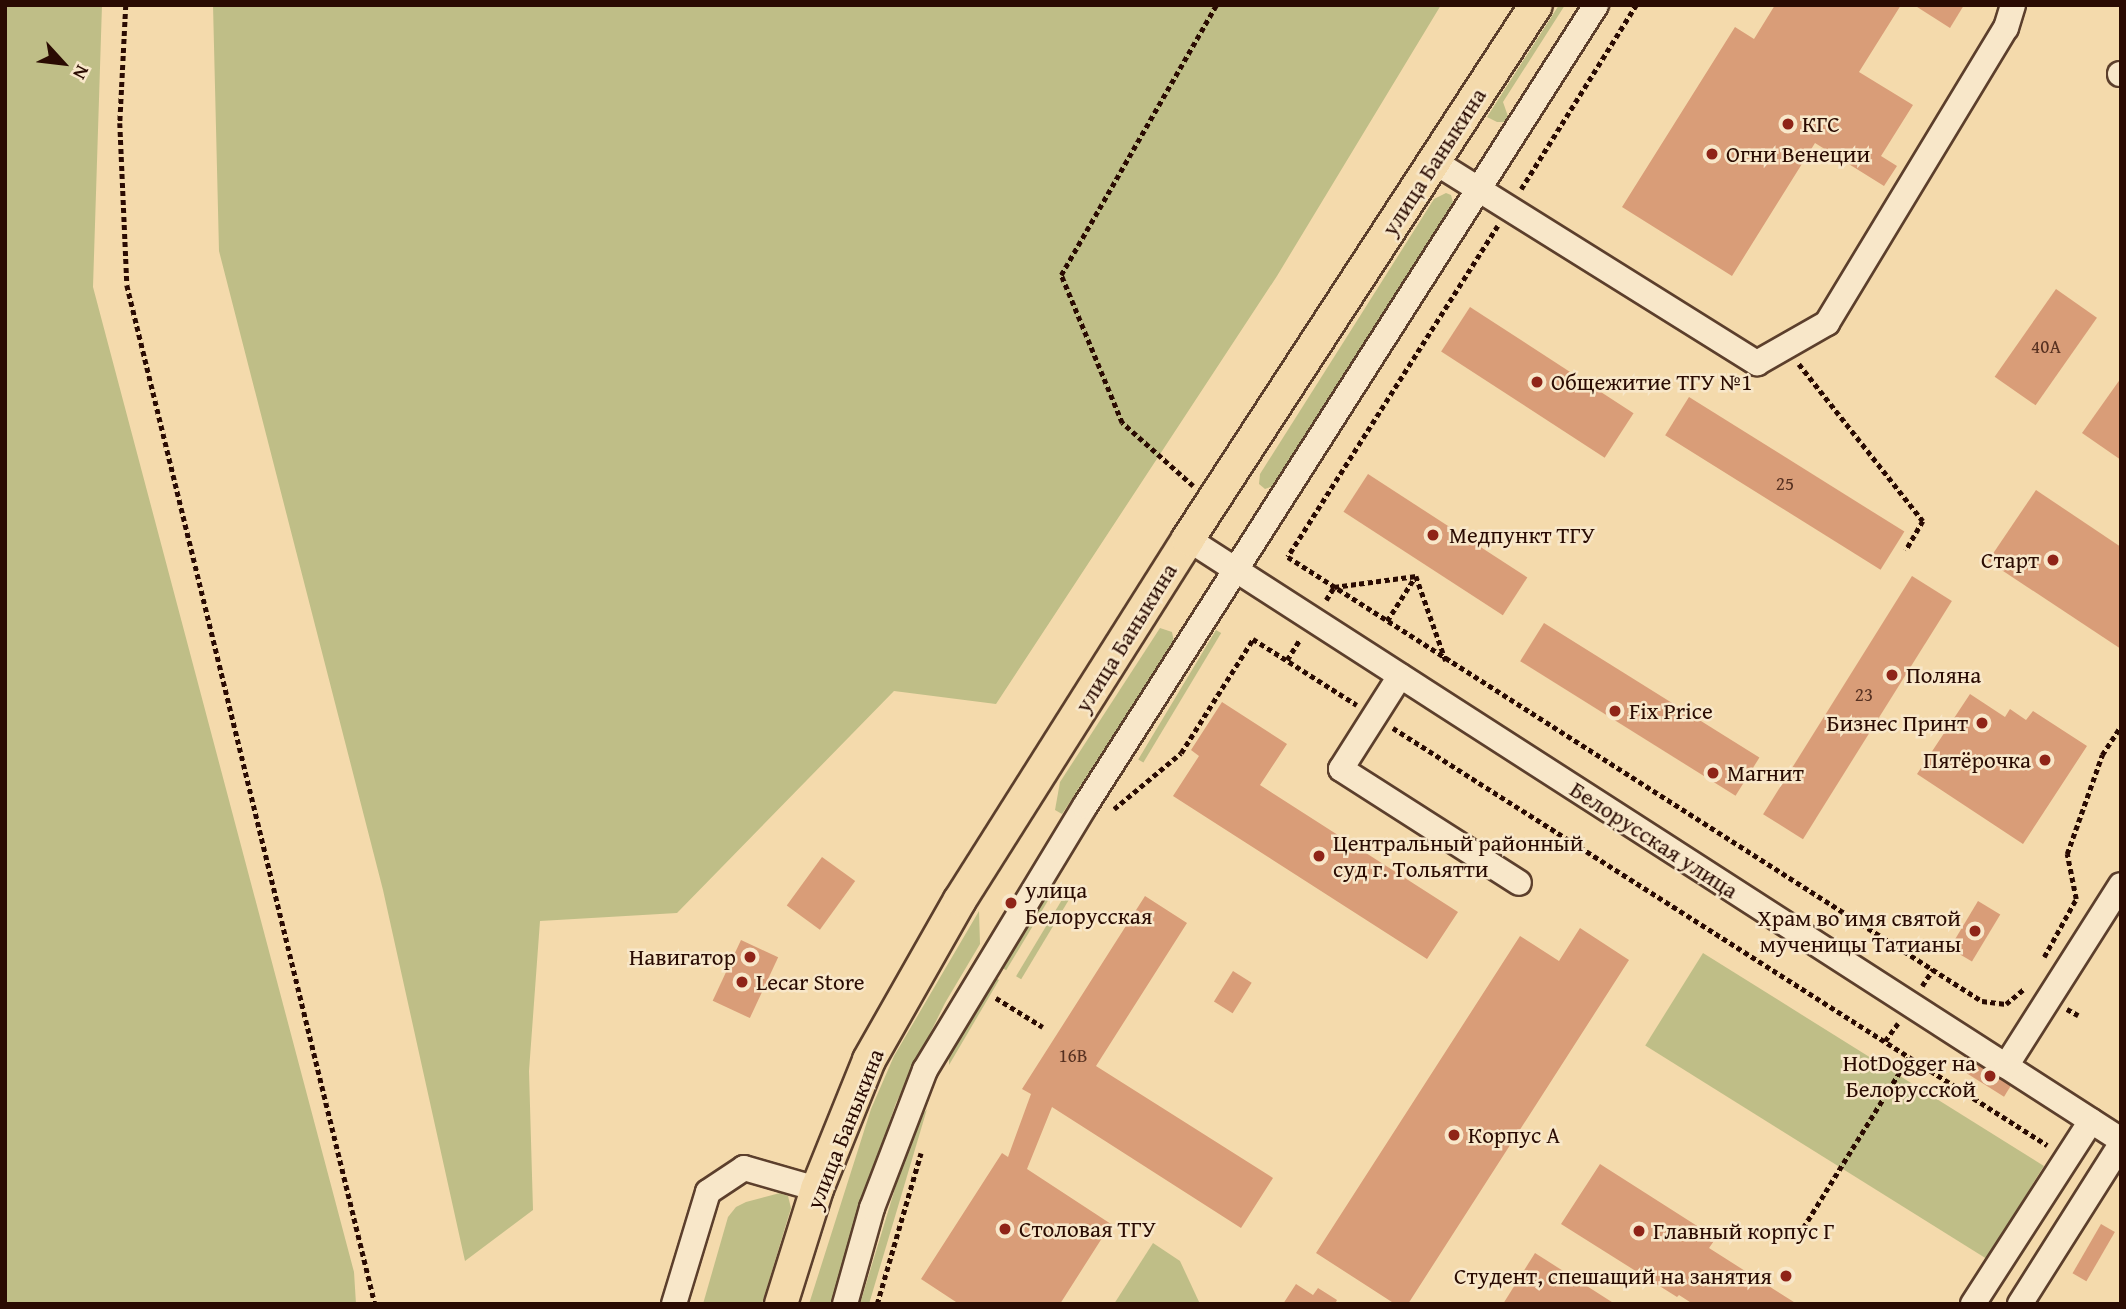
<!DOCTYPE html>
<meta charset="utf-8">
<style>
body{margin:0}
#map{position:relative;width:2126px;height:1309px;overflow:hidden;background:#f4daac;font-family:"Gentium Book Plus",serif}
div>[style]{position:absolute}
.green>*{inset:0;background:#bfbe87;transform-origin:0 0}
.building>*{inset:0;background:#d99d78;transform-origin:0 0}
.path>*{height:4.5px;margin-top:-2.25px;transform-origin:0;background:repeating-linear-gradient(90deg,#2a0b02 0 5px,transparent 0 8.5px)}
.roads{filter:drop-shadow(2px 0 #5c3f2c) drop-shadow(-2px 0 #5c3f2c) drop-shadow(0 2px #5c3f2c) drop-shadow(0 -2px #5c3f2c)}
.minor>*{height:24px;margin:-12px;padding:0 12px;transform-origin:12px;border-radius:12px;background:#f8e7c9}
.major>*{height:32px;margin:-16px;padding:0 16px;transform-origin:16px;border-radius:16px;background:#f4daac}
.dots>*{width:19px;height:19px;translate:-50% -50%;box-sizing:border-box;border:4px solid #f8e7c9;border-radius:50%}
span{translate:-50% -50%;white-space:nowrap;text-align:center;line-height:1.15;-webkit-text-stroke:5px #f8e7c9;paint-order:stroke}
.number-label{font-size:19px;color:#563020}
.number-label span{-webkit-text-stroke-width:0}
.poi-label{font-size:23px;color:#2a0b02}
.left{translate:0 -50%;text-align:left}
.right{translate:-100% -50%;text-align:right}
.street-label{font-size:23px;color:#2a0b02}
.frame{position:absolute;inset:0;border:7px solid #2a0b02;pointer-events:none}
.north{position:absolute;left:28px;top:28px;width:70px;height:70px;-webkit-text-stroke:5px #f8e7c9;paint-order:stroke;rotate:117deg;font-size:19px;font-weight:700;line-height:28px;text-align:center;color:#2a0b02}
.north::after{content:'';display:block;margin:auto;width:24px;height:32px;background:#2a0b02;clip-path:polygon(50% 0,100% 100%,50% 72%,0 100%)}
</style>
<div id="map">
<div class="green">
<div style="clip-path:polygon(5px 5px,102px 5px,93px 287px,354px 1272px,356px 1304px,5px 1304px)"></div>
<div style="clip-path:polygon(213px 5px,1441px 5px,1277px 276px,996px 704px,894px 691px,677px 913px,540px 921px,529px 1071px,533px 1210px,465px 1261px,383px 890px,219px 251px)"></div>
<div style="clip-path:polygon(1559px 5px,1565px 5px,1503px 102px,1510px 122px,1497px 122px,1487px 117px)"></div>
<div style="clip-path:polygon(1446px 193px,1451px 195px,1454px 206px,1276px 485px,1265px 489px,1259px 484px,1260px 474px,1434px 199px)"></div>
<div style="clip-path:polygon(1160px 628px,1172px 632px,1174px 642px,1062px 814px,1055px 810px,1060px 782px)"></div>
<div style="left:1216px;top:630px;width:6px;height:151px;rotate:31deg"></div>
<div style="left:1051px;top:884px;width:6px;height:97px;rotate:31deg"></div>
<div style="left:1066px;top:893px;width:6px;height:97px;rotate:31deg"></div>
<div style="clip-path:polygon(979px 911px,980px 944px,945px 1003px,896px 1103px,855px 1223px,833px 1304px,809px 1304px,871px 1109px,894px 1056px)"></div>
<div style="left:1703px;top:953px;width:402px;height:109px;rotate:32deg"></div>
<div style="clip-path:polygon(994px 977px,999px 980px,949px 1065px,949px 1052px)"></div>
<div style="clip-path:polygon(927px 1109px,869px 1304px,860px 1304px,914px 1126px)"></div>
<div style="clip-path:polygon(780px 1193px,788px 1196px,791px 1208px,762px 1304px,703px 1304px,728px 1217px,736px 1207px,746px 1202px)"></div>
<div style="clip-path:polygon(1153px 1243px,1180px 1261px,1200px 1304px,1114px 1304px)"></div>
</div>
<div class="building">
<div style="clip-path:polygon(1775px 5px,1901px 5px,1859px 72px,1913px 105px,1881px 156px,1897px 166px,1884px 186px,1815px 143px,1732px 276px,1622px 207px,1735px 27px,1754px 39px)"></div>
<div style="clip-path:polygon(1914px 5px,1964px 5px,1950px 28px)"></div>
<div style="left:2056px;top:289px;width:50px;height:107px;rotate:35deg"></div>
<div style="left:1470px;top:307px;width:195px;height:53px;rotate:33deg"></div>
<div style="clip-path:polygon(2121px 378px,2121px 460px,2082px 433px)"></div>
<div style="left:1689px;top:397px;width:254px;height:45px;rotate:32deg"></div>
<div style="left:1368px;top:474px;width:190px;height:45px;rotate:33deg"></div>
<div style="clip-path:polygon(2036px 490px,2121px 547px,2121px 649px,1988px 561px)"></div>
<div style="left:1912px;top:576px;width:47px;height:281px;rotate:32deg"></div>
<div style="left:1544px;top:623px;width:254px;height:45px;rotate:32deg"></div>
<div style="clip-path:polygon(1970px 694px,2005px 717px,2010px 709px,2026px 720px,2033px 711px,2087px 746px,2023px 844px,1917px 774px)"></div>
<div style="clip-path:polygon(1222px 702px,1287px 744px,1260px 785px,1458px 912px,1427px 959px,1173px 796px,1199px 756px,1191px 750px)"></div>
<div style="left:822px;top:857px;width:41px;height:60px;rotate:36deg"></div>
<div style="clip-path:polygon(1145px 896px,1187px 923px,1096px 1066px,1273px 1178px,1241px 1228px,1052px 1107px,1027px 1169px,1111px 1224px,1060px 1304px,959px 1304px,921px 1279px,1002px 1153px,1008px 1157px,1031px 1094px,1022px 1089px)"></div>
<div style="left:1978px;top:901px;width:26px;height:55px;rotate:31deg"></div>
<div style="clip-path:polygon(1580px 928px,1629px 960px,1408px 1304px,1395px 1304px,1316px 1253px,1520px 936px,1559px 961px)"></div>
<div style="left:741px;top:940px;width:41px;height:67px;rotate:25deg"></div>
<div style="left:1233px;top:971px;width:22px;height:36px;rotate:32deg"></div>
<div style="left:1977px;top:1055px;width:45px;height:21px;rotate:32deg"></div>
<div style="clip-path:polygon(1600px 1164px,1716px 1238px,1709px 1248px,1797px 1304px,1693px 1304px,1679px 1295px,1677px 1297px,1561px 1224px)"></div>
<div style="left:2101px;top:1224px;width:16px;height:57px;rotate:30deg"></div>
<div style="clip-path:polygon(1535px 1253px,1615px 1304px,1503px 1304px)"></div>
<div style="clip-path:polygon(1296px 1284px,1313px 1295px,1318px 1288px,1337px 1300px,1335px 1304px,1283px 1304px)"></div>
</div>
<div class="path">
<div style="left:126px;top:5px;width:118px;rotate:92.9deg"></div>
<div style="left:120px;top:123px;width:162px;rotate:87.5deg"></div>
<div style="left:127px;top:285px;width:1049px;rotate:76.32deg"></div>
<div style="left:1521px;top:189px;width:217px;rotate:-58deg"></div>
<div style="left:1498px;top:226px;width:392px;rotate:122.4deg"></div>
<div style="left:1288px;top:557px;width:824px;rotate:32.61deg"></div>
<div style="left:1982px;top:1001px;width:24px;rotate:7deg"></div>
<div style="left:2006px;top:1004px;width:25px;rotate:-40deg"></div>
<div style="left:1799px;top:364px;width:200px;rotate:51.7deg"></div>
<div style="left:1923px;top:521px;width:34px;rotate:120deg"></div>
<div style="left:1193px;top:486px;width:95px;rotate:-138.4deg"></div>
<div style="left:1122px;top:423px;width:160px;rotate:-112.4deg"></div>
<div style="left:1061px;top:275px;width:311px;rotate:-60.1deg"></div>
<div style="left:1416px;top:576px;width:90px;rotate:70.6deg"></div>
<div style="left:1326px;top:600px;width:15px;rotate:-58deg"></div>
<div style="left:1334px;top:587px;width:83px;rotate:-7.6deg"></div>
<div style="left:1387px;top:621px;width:52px;rotate:-57.5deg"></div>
<div style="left:1287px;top:660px;width:25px;rotate:-58deg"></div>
<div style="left:1393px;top:728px;width:776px;rotate:32.52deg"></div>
<div style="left:1114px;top:809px;width:87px;rotate:-39.9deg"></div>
<div style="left:1181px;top:753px;width:135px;rotate:-57.7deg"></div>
<div style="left:1253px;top:639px;width:123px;rotate:32.4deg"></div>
<div style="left:2044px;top:957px;width:66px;rotate:-61.1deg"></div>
<div style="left:2076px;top:899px;width:46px;rotate:-101.3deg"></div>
<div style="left:2067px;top:854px;width:105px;rotate:-70.5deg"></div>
<div style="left:2102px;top:755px;width:35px;rotate:-57deg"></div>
<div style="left:1922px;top:986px;width:20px;rotate:-57deg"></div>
<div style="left:996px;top:998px;width:55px;rotate:31.7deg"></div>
<div style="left:2067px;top:1009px;width:13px;rotate:29deg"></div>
<div style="left:1885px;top:1041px;width:22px;rotate:-54deg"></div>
<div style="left:1803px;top:1228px;width:201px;rotate:-58.2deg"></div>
<div style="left:877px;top:1304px;width:157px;rotate:-73.8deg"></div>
</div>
<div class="roads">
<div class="minor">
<div style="left:2120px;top:74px;width:1px"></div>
<div style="left:1435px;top:162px;width:380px;rotate:32deg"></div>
<div style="left:1757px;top:363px;width:81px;rotate:-29.7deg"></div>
<div style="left:1827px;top:323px;width:345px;rotate:-58.8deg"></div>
<div style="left:2006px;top:28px;width:24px;rotate:-73deg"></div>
<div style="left:1188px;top:539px;width:1110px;rotate:32.79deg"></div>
<div style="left:1400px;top:676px;width:110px;rotate:122.4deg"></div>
<div style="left:1341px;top:769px;width:211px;rotate:32.6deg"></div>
<div style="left:2006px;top:1066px;width:214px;rotate:-57.6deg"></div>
<div style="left:674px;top:1304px;width:117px;rotate:-73.1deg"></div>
<div style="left:708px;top:1192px;width:43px;rotate:-33.7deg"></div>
<div style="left:744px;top:1168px;width:76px;rotate:16deg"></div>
<div style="left:845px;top:1304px;width:100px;rotate:-74.3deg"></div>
<div style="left:872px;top:1208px;width:148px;rotate:-69deg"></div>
<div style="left:925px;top:1070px;width:309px;rotate:-58.8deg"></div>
<div style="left:1085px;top:806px;width:950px;rotate:-57.46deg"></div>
<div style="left:1973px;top:1304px;width:218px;rotate:-57.2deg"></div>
<div style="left:2020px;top:1304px;width:189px;rotate:-57.7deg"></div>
</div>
<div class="major">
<div style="left:781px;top:1304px;width:121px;rotate:-72.6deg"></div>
<div style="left:817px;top:1189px;width:139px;rotate:-68deg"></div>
<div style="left:869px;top:1060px;width:184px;rotate:-60.4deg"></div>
<div style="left:960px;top:900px;width:427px;rotate:-57.7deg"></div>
<div style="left:1188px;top:539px;width:637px;rotate:-56.91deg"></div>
</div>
</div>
<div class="dots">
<div style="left:1788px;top:124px;background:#8f2418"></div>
<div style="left:1712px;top:154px;background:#8f2418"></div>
<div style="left:1537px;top:382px;background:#8f2418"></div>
<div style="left:1433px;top:535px;background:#8f2418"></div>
<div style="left:2053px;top:560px;background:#8f2418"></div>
<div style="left:1892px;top:675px;background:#8f2418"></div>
<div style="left:1615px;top:711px;background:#8f2418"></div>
<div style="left:1982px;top:723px;background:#8f2418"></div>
<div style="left:2045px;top:760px;background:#8f2418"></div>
<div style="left:1713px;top:773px;background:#8f2418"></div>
<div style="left:1319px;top:856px;background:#8f2418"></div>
<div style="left:1011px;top:903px;background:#8f2418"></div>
<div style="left:1975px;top:931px;background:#8f2418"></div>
<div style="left:750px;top:957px;background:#8f2418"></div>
<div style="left:742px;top:982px;background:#8f2418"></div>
<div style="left:1990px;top:1076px;background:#8f2418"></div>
<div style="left:1454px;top:1135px;background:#8f2418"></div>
<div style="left:1005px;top:1229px;background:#8f2418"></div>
<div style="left:1639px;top:1231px;background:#8f2418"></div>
<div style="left:1786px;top:1276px;background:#8f2418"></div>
</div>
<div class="number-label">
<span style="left:2046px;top:347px">40А</span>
<span style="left:1785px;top:484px">25</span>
<span style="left:1864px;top:695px">23</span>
<span style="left:1073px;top:1056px">16В</span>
</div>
<div class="poi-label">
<span class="left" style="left:1802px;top:124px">КГС</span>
<span class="left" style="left:1726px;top:154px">Огни Венеции</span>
<span class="left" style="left:1551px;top:382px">Общежитие ТГУ №1</span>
<span class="left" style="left:1449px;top:535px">Медпункт ТГУ</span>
<span class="right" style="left:2039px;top:560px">Старт</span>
<span class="left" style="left:1906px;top:675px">Поляна</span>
<span class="left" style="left:1629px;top:711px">Fix Price</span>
<span class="right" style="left:1968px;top:723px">Бизнес Принт</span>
<span class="right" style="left:2031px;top:760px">Пятёрочка</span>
<span class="left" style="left:1727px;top:773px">Магнит</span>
<span class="left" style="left:1333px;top:856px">Центральный районный<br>суд г. Тольятти</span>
<span class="left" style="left:1025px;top:903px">улица<br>Белорусская</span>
<span class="right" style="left:1961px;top:931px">Храм во имя святой<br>мученицы Татианы</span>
<span class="right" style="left:736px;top:957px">Навигатор</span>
<span class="left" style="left:756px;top:982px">Lecar Store</span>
<span class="right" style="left:1976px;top:1076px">HotDogger на<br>Белорусской</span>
<span class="left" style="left:1468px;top:1135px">Корпус А</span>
<span class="left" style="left:1019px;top:1229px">Столовая ТГУ</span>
<span class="left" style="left:1653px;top:1231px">Главный корпус Г</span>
<span class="right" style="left:1772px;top:1276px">Студент, спешащий на занятия</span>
</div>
<div class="street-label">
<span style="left:1434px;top:162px;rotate:-57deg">улица Баныкина</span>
<span style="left:1126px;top:638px;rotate:-58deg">улица Баныкина</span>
<span style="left:1654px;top:840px;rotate:33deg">Белорусская улица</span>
<span style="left:845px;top:1129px;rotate:-68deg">улица Баныкина</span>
</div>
<div class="frame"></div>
<div class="north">N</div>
</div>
